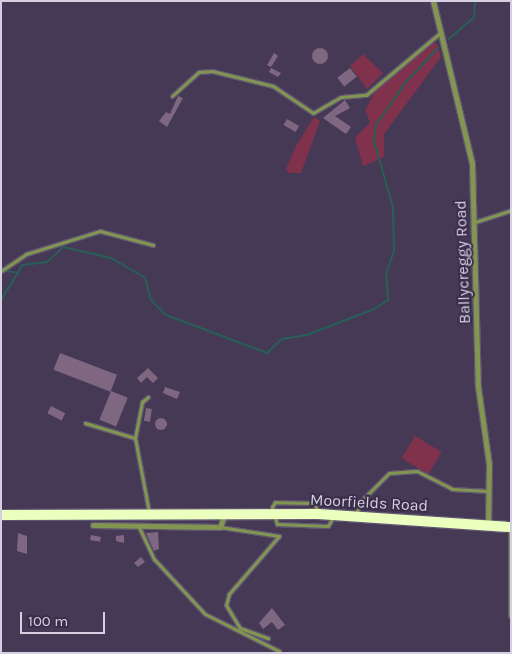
<!DOCTYPE html>
<style>
body{margin:0}
#map{position:relative;width:512px;height:654px;overflow:hidden;background:#453956;font-family:Karla,sans-serif}
div>[style]{position:absolute}
.green>*{inset:0;background:#80314c;transform-origin:0 0}
.stream>*{height:2px;margin:-1px;padding:0 1px;transform-origin:1px;border-radius:1px;background:#276057}
.building>*{inset:0;background:#7f6782;transform-origin:0 0}
.round{border-radius:50%}
.roads{filter:drop-shadow(1px 0 #625772) drop-shadow(-1px 0 #625772) drop-shadow(0 1px #625772) drop-shadow(0 -1px #625772)}
.lane>*{height:3px;margin:-1.5px;padding:0 1.5px;transform-origin:1.5px;border-radius:1.5px;background:#829551}
.street>*{height:5px;margin:-2.5px;padding:0 2.5px;transform-origin:2.5px;border-radius:2.5px;background:#829551}
.highway>*{height:10px;margin:-5px;padding:0 5px;transform-origin:5px;border-radius:5px;background:#ebffbf}
span{translate:-50% -50%;white-space:nowrap;text-align:center;line-height:1.15;-webkit-text-stroke:4px #3a2f4b;paint-order:stroke}
.street-label{font-size:16px;color:#d5cfe1}
.frame{position:absolute;inset:0;border:2px solid #d5cfe1;pointer-events:none}
.scale{position:absolute;left:20px;top:612px;width:85px;height:22px;box-sizing:border-box;border:2px solid #d5cfe1;border-top:0;padding-left:6px;font-size:15px;line-height:18px;white-space:nowrap;color:#d5cfe1;-webkit-text-stroke:4px #3a2f4b;paint-order:stroke}
</style>
<div id="map">
<div class="green">
<div style="clip-path:polygon(432px 43px,437px 44px,441px 57px,384px 134px,384px 157px,363px 166px,355px 138px,370px 122px,365px 111px,375px 91px)"></div>
<div style="clip-path:polygon(363px 54px,383px 73px,367px 89px,350px 66px)"></div>
<div style="clip-path:polygon(314px 117px,320px 121px,301px 173px,289px 173px,286px 169px,296px 146px)"></div>
<div style="left:415px;top:436px;width:31px;height:26px;rotate:31deg"></div>
</div>
<div class="stream">
<div style="left:449px;top:39px;width:33px;rotate:-41deg"></div>
<div style="left:474px;top:17px;width:16px;rotate:-86deg"></div>
<div style="left:6px;top:271px;width:12px;rotate:9deg"></div>
<div style="left:18px;top:273px;width:9px;rotate:-63deg"></div>
<div style="left:22px;top:265px;width:25px;rotate:-7deg"></div>
<div style="left:47px;top:262px;width:22px;rotate:-43deg"></div>
<div style="left:63px;top:247px;width:49px;rotate:12.9deg"></div>
<div style="left:111px;top:258px;width:39px;rotate:30deg"></div>
<div style="left:145px;top:278px;width:23px;rotate:75deg"></div>
<div style="left:151px;top:300px;width:21px;rotate:45deg"></div>
<div style="left:166px;top:315px;width:108px;rotate:20.6deg"></div>
<div style="left:267px;top:353px;width:21px;rotate:-43deg"></div>
<div style="left:282px;top:339px;width:25px;rotate:-9deg"></div>
<div style="left:307px;top:335px;width:72px;rotate:-21.2deg"></div>
<div style="left:374px;top:309px;width:17px;rotate:-33deg"></div>
<div style="left:388px;top:300px;width:26px;rotate:-94deg"></div>
<div style="left:386px;top:274px;width:24px;rotate:-71deg"></div>
<div style="left:394px;top:251px;width:44px;rotate:-91.3deg"></div>
<div style="left:393px;top:207px;width:69px;rotate:-106.1deg"></div>
<div style="left:374px;top:141px;width:16px;rotate:-83deg"></div>
<div style="left:376px;top:125px;width:52px;rotate:-55.1deg"></div>
<div style="left:406px;top:82px;width:47px;rotate:-46.7deg"></div>
<div style="left:1px;top:300px;width:31px;rotate:-58deg"></div>
</div>
<div class="building">
<div class="round" style="left:312px;top:48px;width:16px;height:16px"></div>
<div style="clip-path:polygon(274px 53px,278px 56px,271px 67px,267px 65px)"></div>
<div style="clip-path:polygon(271px 68px,281px 73px,278px 77px,269px 72px)"></div>
<div style="left:350px;top:68px;width:11px;height:16px;rotate:52deg"></div>
<div style="clip-path:polygon(178px 96px,183px 98px,167px 127px,159px 121px,166px 112px,170px 114px)"></div>
<div style="clip-path:polygon(345px 100px,350px 108px,335px 116px,351px 127px,346px 134px,323px 118px)"></div>
<div style="left:287px;top:119px;width:14px;height:7px;rotate:30deg"></div>
<div style="left:60px;top:353px;width:61px;height:18px;rotate:21deg"></div>
<div style="clip-path:polygon(148px 368px,158px 378px,153px 383px,147px 377px,141px 383px,137px 378px)"></div>
<div style="clip-path:polygon(165px 387px,180px 392px,177px 399px,163px 393px)"></div>
<div style="left:111px;top:391px;width:18px;height:31px;rotate:22deg"></div>
<div style="left:51px;top:406px;width:16px;height:8px;rotate:27deg"></div>
<div style="left:146px;top:408px;width:6px;height:13px;rotate:9deg"></div>
<div class="round" style="left:155px;top:418px;width:12px;height:12px"></div>
<div style="clip-path:polygon(158px 532px,159px 549px,154px 551px,146px 533px)"></div>
<div style="clip-path:polygon(18px 533px,27px 536px,27px 554px,17px 551px)"></div>
<div style="left:91px;top:535px;width:10px;height:5px;rotate:11deg"></div>
<div style="clip-path:polygon(124px 535px,124px 543px,116px 541px,116px 536px)"></div>
<div style="clip-path:polygon(141px 557px,145px 562px,138px 567px,134px 563px)"></div>
<div style="clip-path:polygon(272px 608px,285px 625px,278px 630px,272px 622px,263px 629px,259px 623px)"></div>
</div>
<div class="roads">
<div class="lane">
<div style="left:172px;top:96px;width:36px;rotate:-42deg"></div>
<div style="left:199px;top:72px;width:13px;rotate:-4deg"></div>
<div style="left:212px;top:71px;width:63px;rotate:13.8deg"></div>
<div style="left:273px;top:86px;width:48px;rotate:34deg"></div>
<div style="left:313px;top:113px;width:32px;rotate:-30deg"></div>
<div style="left:341px;top:97px;width:25px;rotate:-5deg"></div>
<div style="left:366px;top:95px;width:98px;rotate:-40deg"></div>
<div style="left:475px;top:222px;width:38px;rotate:-18deg"></div>
<div style="left:1px;top:271px;width:30px;rotate:-34deg"></div>
<div style="left:26px;top:254px;width:77px;rotate:-17.3deg"></div>
<div style="left:100px;top:231px;width:55px;rotate:14.8deg"></div>
<div style="left:85px;top:423px;width:52px;rotate:16.7deg"></div>
<div style="left:135px;top:438px;width:75px;rotate:79.3deg"></div>
<div style="left:135px;top:438px;width:37px;rotate:-79deg"></div>
<div style="left:142px;top:402px;width:8px;rotate:-40deg"></div>
<div style="left:318px;top:512px;width:10px;rotate:-114deg"></div>
<div style="left:314px;top:503px;width:39px;rotate:-179deg"></div>
<div style="left:275px;top:502px;width:6px;rotate:121deg"></div>
<div style="left:272px;top:507px;width:18px;rotate:74deg"></div>
<div style="left:277px;top:524px;width:51px;rotate:2.2deg"></div>
<div style="left:328px;top:526px;width:10px;rotate:-61deg"></div>
<div style="left:356px;top:515px;width:14px;rotate:-73deg"></div>
<div style="left:360px;top:502px;width:41px;rotate:-45deg"></div>
<div style="left:389px;top:473px;width:28px;rotate:-4deg"></div>
<div style="left:417px;top:471px;width:39px;rotate:27deg"></div>
<div style="left:452px;top:489px;width:36px;rotate:3deg"></div>
<div style="left:138px;top:525px;width:38px;rotate:65deg"></div>
<div style="left:154px;top:559px;width:75px;rotate:47.2deg"></div>
<div style="left:205px;top:614px;width:83px;rotate:26.6deg"></div>
<div style="left:220px;top:527px;width:60px;rotate:8.7deg"></div>
<div style="left:279px;top:536px;width:77px;rotate:130.8deg"></div>
<div style="left:229px;top:594px;width:11px;rotate:105deg"></div>
<div style="left:226px;top:605px;width:27px;rotate:59deg"></div>
<div style="left:240px;top:628px;width:30px;rotate:20deg"></div>
</div>
<div class="street">
<div style="left:433px;top:1px;width:167px;rotate:76.5deg"></div>
<div style="left:472px;top:163px;width:224px;rotate:88.5deg"></div>
<div style="left:478px;top:387px;width:78px;rotate:81.9deg"></div>
<div style="left:489px;top:464px;width:61px;rotate:90.9deg"></div>
<div style="left:93px;top:525px;width:127px;rotate:0.9deg"></div>
<div style="left:220px;top:527px;width:15px;rotate:-70deg"></div>
<div style="left:511px;top:527px;width:88px;rotate:90deg"></div>
</div>
<div class="highway">
<div style="left:1px;top:515px;width:317px;rotate:-0.2deg"></div>
<div style="left:318px;top:514px;width:193px;rotate:3.9deg"></div>
</div>
</div>
<div class="street-label">
<span style="left:463px;top:262px;rotate:-92deg">Ballycreggy Road</span>
<span style="left:369px;top:503px;rotate:3deg">Moorfields Road</span>
</div>
<div class="frame"></div>
<div class="scale">100 m</div>
</div>
